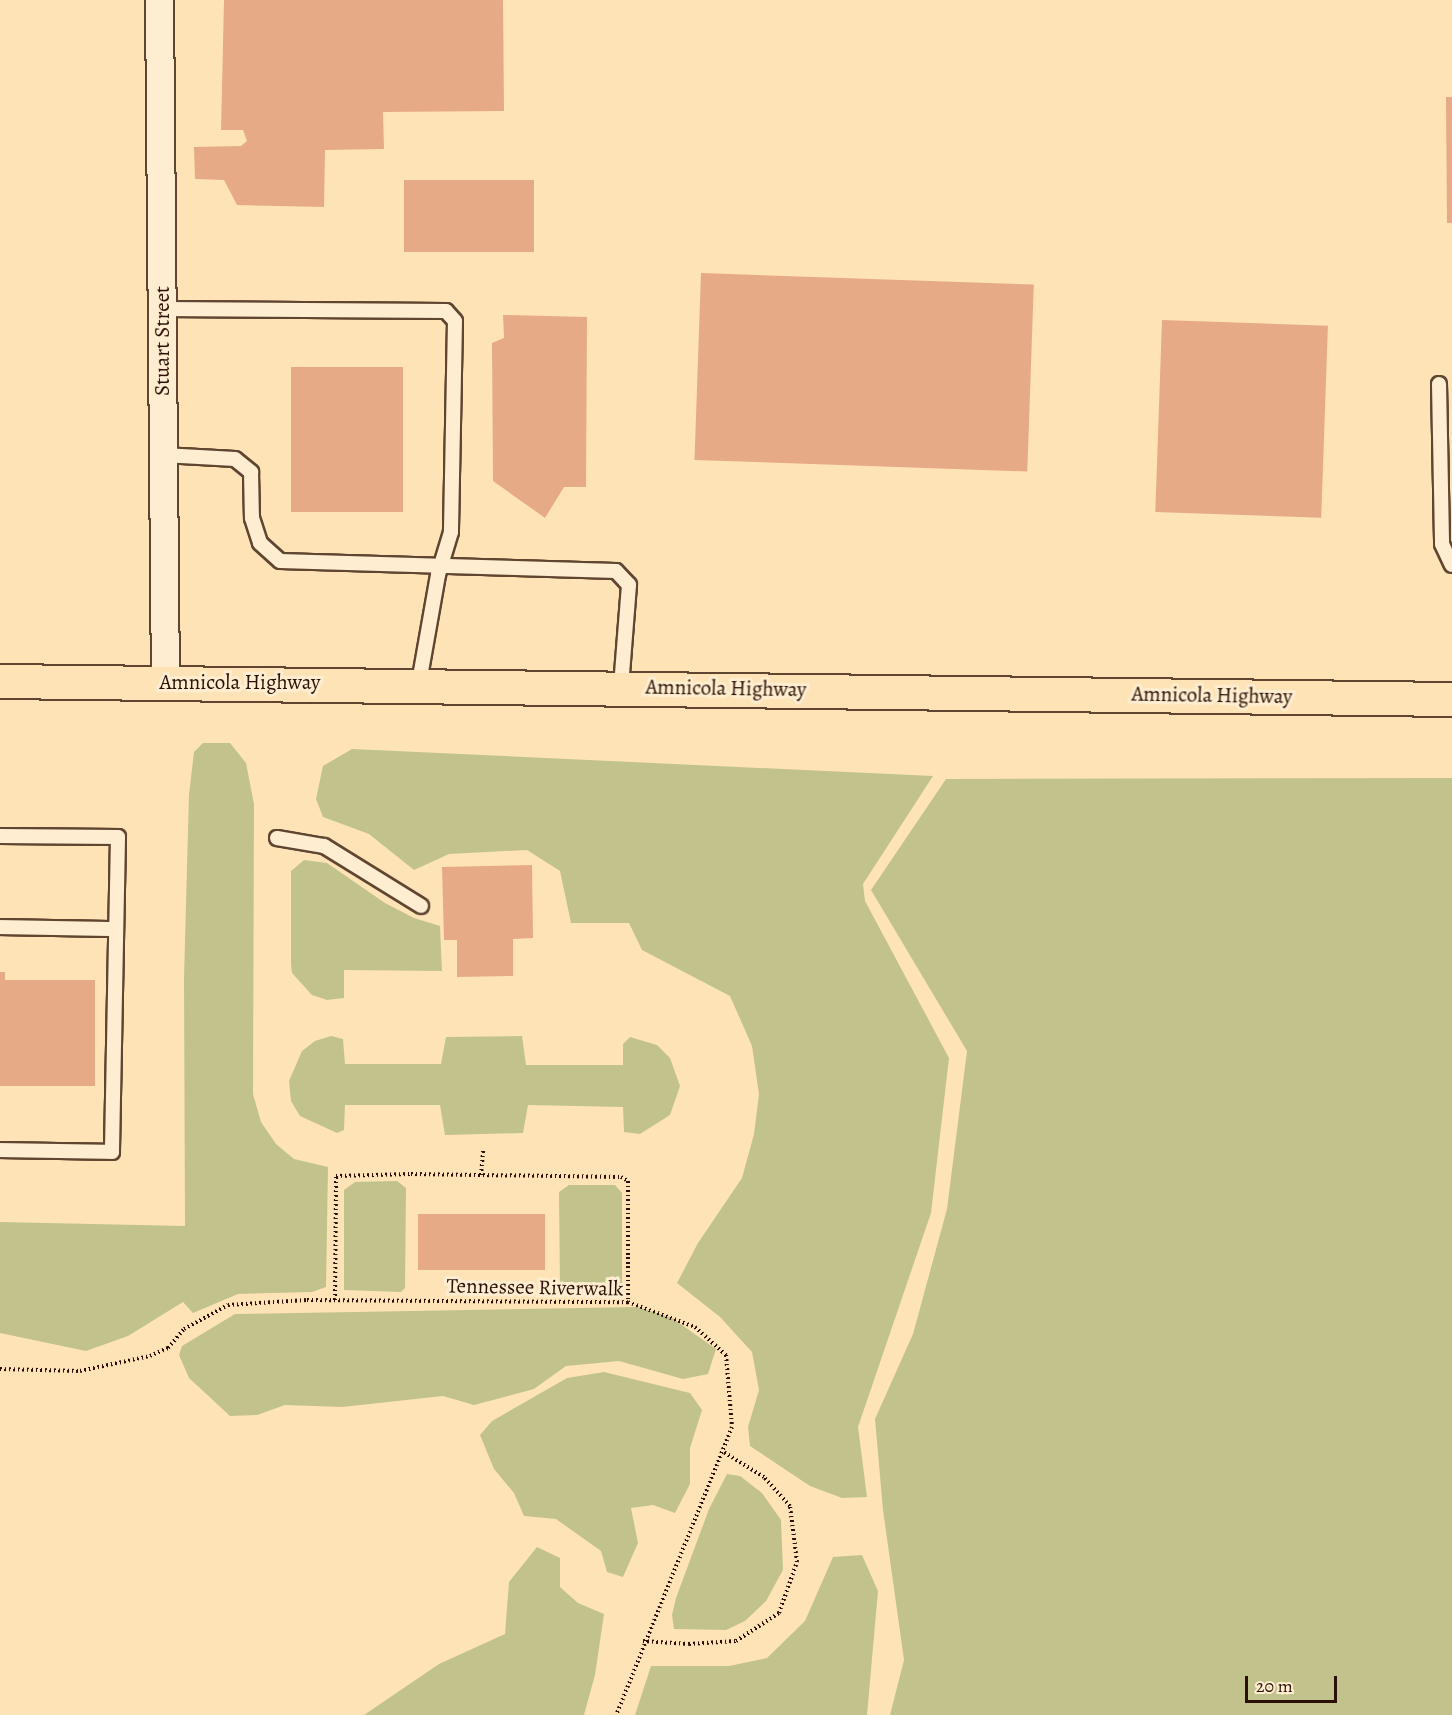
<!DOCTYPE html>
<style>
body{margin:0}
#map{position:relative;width:1452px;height:1715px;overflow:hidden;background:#fee3b6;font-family:Alegreya,serif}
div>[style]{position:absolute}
.green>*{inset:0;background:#c2c38c}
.building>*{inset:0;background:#e7aa87;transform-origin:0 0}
.path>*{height:4px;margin-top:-2px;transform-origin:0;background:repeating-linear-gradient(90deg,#2c1005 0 1.5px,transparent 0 4.5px)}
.roads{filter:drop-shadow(2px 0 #604531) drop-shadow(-2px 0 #604531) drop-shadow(0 2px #604531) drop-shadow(0 -2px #604531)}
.lane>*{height:14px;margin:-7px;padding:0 7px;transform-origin:7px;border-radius:7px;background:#feedd0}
.street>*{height:27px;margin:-13.5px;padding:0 13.5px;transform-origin:13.5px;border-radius:13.5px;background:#feedd0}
.primary>*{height:33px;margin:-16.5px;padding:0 16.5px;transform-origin:16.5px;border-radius:16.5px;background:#fee3b6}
span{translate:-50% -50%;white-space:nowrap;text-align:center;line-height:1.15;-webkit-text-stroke:6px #feedd0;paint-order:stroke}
.street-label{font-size:21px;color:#2c1005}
.scale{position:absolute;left:1245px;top:1676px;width:92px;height:27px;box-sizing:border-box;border:3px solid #2c1005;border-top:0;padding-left:8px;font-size:18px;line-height:21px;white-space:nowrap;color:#2c1005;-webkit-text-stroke:4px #feedd0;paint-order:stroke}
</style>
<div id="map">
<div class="green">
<div style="clip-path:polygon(203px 743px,230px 743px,246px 763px,254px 804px,253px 1094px,261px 1122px,276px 1144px,294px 1159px,328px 1167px,326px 1287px,312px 1292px,238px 1294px,193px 1313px,183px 1302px,128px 1336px,86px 1351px,0 1333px,0 1222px,185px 1226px,184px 978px,189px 794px,194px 752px)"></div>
<div style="clip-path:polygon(352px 749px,933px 776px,863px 884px,865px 901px,949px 1058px,931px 1213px,858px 1427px,867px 1497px,842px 1498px,810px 1486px,750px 1446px,748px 1427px,759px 1390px,752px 1352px,720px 1317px,677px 1283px,698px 1243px,742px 1178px,754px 1134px,759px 1094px,752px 1046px,730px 996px,642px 950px,629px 923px,571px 923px,560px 871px,527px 850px,449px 854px,414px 870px,369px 834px,323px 817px,316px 799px,323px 766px)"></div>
<div style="clip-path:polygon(1452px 778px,1452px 1715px,890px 1715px,904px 1660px,883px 1510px,875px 1419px,913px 1334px,947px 1209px,967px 1051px,871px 890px,946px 779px)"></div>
<div style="clip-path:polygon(304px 860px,327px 863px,385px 903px,414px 918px,440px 926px,442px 971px,344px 970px,344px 998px,327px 1000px,312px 995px,292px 973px,291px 964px,291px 871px)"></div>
<div style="clip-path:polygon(331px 1036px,343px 1039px,345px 1064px,441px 1064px,446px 1037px,522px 1036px,526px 1065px,623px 1065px,623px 1044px,630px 1037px,657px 1045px,670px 1058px,680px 1086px,670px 1115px,640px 1134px,624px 1132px,623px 1107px,528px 1105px,523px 1133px,445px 1135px,440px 1105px,345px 1105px,344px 1130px,337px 1133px,300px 1116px,291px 1101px,289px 1081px,302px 1051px,315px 1041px)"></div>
<div style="clip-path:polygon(397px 1181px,406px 1188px,405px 1288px,401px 1292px,344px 1290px,344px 1190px,355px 1182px)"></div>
<div style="clip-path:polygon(569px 1185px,615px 1185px,622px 1193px,622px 1288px,614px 1294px,569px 1294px,560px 1288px,559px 1192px)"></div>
<div style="clip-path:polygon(638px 1307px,672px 1318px,716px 1349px,708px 1374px,683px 1379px,619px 1361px,566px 1366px,534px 1389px,474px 1405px,443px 1396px,342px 1407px,285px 1405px,257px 1415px,230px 1416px,189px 1378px,179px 1355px,182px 1346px,235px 1314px)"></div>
<div style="clip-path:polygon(604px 1372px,690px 1393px,702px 1410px,690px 1448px,690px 1484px,675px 1513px,653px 1505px,631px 1508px,638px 1543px,623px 1577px,607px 1572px,601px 1551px,556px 1519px,524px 1516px,514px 1493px,494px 1469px,480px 1435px,492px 1421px,567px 1378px)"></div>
<div style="clip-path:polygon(727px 1474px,740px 1476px,762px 1493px,781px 1520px,783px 1570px,766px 1601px,745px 1621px,726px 1630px,674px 1629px,672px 1615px,676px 1598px,709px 1509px)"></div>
<div style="clip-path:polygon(537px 1547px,560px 1558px,560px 1587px,578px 1603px,604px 1614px,595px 1675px,584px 1715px,364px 1715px,439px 1664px,505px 1634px,509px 1582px)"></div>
<div style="clip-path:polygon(862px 1555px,878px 1591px,867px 1715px,635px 1715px,651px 1666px,729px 1666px,767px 1658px,805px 1621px,833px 1557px)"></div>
</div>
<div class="building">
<div style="clip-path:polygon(224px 0,503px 0,504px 111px,383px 112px,384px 149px,325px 150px,324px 207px,237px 205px,224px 180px,195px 179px,194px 147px,241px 146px,247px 141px,243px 130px,221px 130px)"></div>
<div style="clip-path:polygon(1446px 97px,1452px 97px,1452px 223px,1447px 223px)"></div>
<div style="left:534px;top:180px;width:72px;height:130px;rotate:90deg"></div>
<div style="left:701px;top:273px;width:333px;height:187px;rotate:2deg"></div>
<div style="clip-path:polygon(503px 315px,587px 317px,586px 487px,564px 487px,545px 518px,493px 481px,492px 343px,504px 338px)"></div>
<div style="left:1162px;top:320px;width:166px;height:192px;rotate:2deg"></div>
<div style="left:291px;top:367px;width:112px;height:145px"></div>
<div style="clip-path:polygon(532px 865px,533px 938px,513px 939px,513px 976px,457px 977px,457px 940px,444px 940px,442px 867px)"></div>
<div style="clip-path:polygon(0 972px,5px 972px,5px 980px,95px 980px,95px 1086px,0 1086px)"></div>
<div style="left:418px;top:1214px;width:127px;height:56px"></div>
</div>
<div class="path">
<div style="left:481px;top:1175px;width:25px;rotate:-85deg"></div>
<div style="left:335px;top:1300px;width:124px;rotate:-89.5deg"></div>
<div style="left:336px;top:1176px;width:75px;rotate:-1.5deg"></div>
<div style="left:411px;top:1174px;width:210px;rotate:0.8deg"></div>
<div style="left:621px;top:1177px;width:8px;rotate:30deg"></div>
<div style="left:628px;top:1181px;width:121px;rotate:90deg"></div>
<div style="left:0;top:1369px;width:80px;rotate:1.4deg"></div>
<div style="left:80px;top:1371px;width:72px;rotate:-12.1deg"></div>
<div style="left:150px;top:1356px;width:20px;rotate:-24deg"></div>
<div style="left:168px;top:1348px;width:25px;rotate:-50deg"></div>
<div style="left:184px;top:1329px;width:50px;rotate:-28.6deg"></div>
<div style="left:228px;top:1305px;width:79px;rotate:-3.6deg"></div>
<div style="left:307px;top:1300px;width:321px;rotate:0.4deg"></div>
<div style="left:628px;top:1302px;width:72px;rotate:20.5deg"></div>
<div style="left:695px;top:1327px;width:42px;rotate:42.1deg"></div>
<div style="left:726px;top:1355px;width:72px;rotate:85.2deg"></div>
<div style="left:732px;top:1427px;width:310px;rotate:111.9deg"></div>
<div style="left:643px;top:1641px;width:46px;rotate:3.7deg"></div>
<div style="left:689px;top:1644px;width:47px;rotate:-3.7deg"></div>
<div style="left:736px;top:1641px;width:51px;rotate:-33.1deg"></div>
<div style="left:779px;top:1613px;width:54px;rotate:-70.6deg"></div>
<div style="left:797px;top:1562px;width:56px;rotate:-97.1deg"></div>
<div style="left:790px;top:1506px;width:39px;rotate:-132deg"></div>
<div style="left:764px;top:1477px;width:49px;rotate:-148.2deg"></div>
</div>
<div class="roads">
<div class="lane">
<div style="left:162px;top:309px;width:284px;rotate:0.4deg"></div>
<div style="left:446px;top:311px;width:13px;rotate:48deg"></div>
<div style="left:455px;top:321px;width:211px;rotate:91.1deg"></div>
<div style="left:451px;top:532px;width:45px;rotate:106.8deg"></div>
<div style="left:438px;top:575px;width:110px;rotate:100deg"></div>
<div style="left:1439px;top:384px;width:160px;rotate:88.9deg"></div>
<div style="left:1442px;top:544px;width:23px;rotate:65deg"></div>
<div style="left:163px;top:455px;width:72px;rotate:3.2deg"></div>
<div style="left:235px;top:459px;width:21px;rotate:39deg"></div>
<div style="left:251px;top:472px;width:46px;rotate:88.8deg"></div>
<div style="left:252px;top:518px;width:26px;rotate:72deg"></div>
<div style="left:260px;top:543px;width:27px;rotate:42deg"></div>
<div style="left:280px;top:561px;width:336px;rotate:1.7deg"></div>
<div style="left:616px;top:571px;width:19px;rotate:47deg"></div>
<div style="left:629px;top:585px;width:101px;rotate:94.5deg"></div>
<div style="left:0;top:836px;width:118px;rotate:0.5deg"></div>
<div style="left:118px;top:837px;width:315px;rotate:91.1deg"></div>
<div style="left:112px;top:1152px;width:112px;rotate:-179deg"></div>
<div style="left:277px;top:838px;width:48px;rotate:9.7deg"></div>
<div style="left:324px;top:846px;width:114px;rotate:31.7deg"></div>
<div style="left:0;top:927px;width:116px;rotate:1deg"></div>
</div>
<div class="street">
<div style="left:159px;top:0;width:681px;rotate:89.5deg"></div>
</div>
<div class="primary">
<div style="left:0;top:681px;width:1452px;rotate:0.71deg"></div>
</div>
</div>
<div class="street-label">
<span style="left:162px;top:341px;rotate:-90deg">Stuart Street</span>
<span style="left:240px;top:682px">Amnicola Highway</span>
<span style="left:726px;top:688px;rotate:1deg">Amnicola Highway</span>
<span style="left:1212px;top:695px;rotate:1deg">Amnicola Highway</span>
<span style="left:535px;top:1287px;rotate:1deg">Tennessee Riverwalk</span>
</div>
<div class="scale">20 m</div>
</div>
